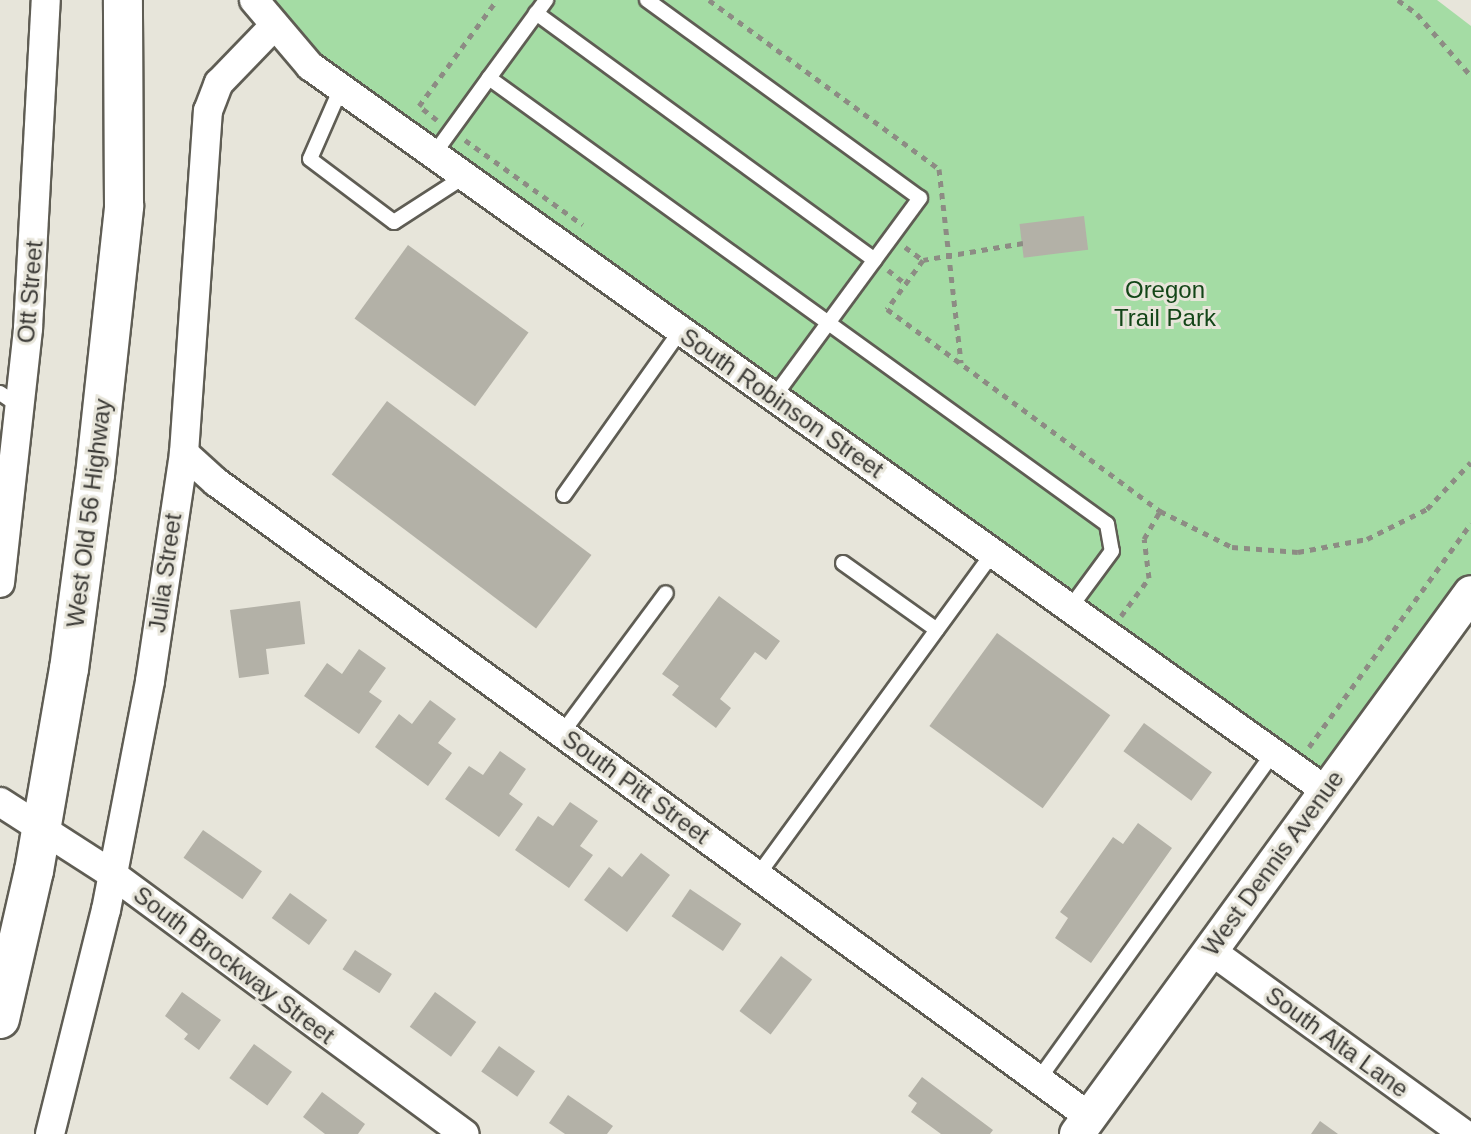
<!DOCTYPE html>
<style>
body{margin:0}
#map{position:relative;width:1471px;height:1134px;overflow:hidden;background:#e7e5da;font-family:Arial,sans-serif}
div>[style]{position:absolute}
.green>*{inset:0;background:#a4dca4}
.building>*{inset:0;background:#b3b1a7;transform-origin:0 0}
.path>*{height:5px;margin-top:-2.5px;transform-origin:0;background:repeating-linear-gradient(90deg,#8d8c84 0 6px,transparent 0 12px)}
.roads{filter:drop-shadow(2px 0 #5f5d54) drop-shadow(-2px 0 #5f5d54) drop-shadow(0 2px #5f5d54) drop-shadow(0 -2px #5f5d54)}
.service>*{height:14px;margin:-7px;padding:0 7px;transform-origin:7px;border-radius:7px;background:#fff}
.minor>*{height:28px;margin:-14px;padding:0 14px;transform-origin:14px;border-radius:14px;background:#fff}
.tertiary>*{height:34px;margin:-17px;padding:0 17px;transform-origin:17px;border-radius:17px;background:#fff}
.secondary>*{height:38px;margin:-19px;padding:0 19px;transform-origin:19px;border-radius:19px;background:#fff}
span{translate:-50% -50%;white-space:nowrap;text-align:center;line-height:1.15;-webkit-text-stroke:6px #e7e5da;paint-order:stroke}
.park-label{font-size:24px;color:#134618}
.street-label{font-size:24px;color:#3c3b37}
</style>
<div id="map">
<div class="green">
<div style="clip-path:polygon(254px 0,1437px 0,1471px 26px,1471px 593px,1325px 790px,310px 66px)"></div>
</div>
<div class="building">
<div style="left:1084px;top:216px;width:34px;height:65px;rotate:83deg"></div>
<div style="left:408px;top:245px;width:149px;height:91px;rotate:36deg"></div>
<div style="left:387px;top:401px;width:256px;height:92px;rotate:37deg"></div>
<div style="clip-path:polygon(719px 596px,780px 641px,766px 660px,755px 652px,720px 699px,731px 708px,716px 728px,672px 695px,679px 686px,662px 674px)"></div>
<div style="clip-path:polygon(300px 601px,305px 644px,266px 649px,269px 674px,239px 678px,230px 610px)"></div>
<div style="left:997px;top:633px;width:140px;height:115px;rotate:36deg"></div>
<div style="clip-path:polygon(359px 649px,386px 668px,369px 692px,382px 701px,359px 734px,304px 696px,327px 663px,342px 674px)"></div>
<div style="clip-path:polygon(430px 700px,456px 719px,438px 743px,452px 753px,428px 786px,375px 747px,399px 714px,412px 724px)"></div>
<div style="left:1144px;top:723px;width:84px;height:35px;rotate:36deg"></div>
<div style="clip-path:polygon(500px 751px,526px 769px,509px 794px,523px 804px,499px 837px,445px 799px,469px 766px,483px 775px)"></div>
<div style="clip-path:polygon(570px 802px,598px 821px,580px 846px,593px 855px,569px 888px,515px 850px,538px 816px,553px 826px)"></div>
<div style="clip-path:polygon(1138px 823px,1172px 848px,1091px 963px,1055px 938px,1068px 918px,1060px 912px,1113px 837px,1123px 844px)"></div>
<div style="left:203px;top:830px;width:72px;height:34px;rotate:35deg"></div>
<div style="clip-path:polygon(641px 853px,670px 875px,627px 932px,584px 900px,609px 867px,622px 877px)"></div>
<div style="left:690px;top:889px;width:62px;height:33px;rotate:34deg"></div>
<div style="left:290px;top:893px;width:46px;height:31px;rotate:36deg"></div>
<div style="left:355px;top:950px;width:44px;height:23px;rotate:33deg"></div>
<div style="left:781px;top:956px;width:39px;height:69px;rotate:37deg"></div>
<div style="clip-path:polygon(182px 992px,221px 1020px,199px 1050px,184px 1039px,188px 1034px,165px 1016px)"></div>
<div style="left:435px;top:992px;width:51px;height:43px;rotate:36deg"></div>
<div style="left:254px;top:1044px;width:47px;height:42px;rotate:36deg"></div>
<div style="left:499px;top:1046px;width:44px;height:31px;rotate:35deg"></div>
<div style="clip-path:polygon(922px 1077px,993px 1130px,990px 1134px,941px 1134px,911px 1112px,917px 1103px,908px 1096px)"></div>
<div style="clip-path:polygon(322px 1092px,365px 1124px,358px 1134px,325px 1134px,303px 1117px)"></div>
<div style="clip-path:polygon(568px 1095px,613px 1126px,607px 1134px,565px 1134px,549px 1123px)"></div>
<div style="clip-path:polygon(1320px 1121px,1338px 1134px,1311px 1134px)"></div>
</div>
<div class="path">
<div style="left:709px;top:0;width:285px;rotate:36.3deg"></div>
<div style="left:939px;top:169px;width:195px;rotate:83.5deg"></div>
<div style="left:1398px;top:0;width:24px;rotate:36deg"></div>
<div style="left:1417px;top:14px;width:82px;rotate:48.9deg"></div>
<div style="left:437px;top:120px;width:23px;rotate:-142deg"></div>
<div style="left:419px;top:106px;width:132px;rotate:-53.7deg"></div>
<div style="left:465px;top:140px;width:145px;rotate:35.8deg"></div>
<div style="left:1023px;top:243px;width:101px;rotate:170.4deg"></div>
<div style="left:923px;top:260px;width:61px;rotate:126.3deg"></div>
<div style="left:887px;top:309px;width:340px;rotate:36.5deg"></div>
<div style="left:1160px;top:511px;width:80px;rotate:26.6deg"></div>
<div style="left:1232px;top:547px;width:66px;rotate:4.3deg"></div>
<div style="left:1298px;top:552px;width:70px;rotate:-10.7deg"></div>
<div style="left:1367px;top:539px;width:67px;rotate:-26.6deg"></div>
<div style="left:1427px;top:509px;width:64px;rotate:-46.9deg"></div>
<div style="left:905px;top:247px;width:22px;rotate:36deg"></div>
<div style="left:888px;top:270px;width:23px;rotate:38deg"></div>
<div style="left:1121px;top:616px;width:47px;rotate:-53.6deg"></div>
<div style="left:1149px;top:578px;width:39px;rotate:-97deg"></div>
<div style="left:1144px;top:539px;width:32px;rotate:-60deg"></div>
<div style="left:1309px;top:747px;width:276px;rotate:-54.1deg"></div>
</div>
<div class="roads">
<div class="service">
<div style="left:647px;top:0;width:337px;rotate:36deg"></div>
<div style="left:920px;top:198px;width:247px;rotate:126.3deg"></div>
<div style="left:536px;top:13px;width:419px;rotate:36.1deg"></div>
<div style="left:489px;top:78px;width:97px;rotate:-53.8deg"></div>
<div style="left:341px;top:88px;width:77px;rotate:113.6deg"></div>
<div style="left:310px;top:159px;width:105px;rotate:36.9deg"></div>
<div style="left:394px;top:222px;width:85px;rotate:-32.9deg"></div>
<div style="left:434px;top:154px;width:94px;rotate:-54.1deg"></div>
<div style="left:489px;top:78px;width:762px;rotate:35.82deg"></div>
<div style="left:1107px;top:524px;width:27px;rotate:80deg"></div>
<div style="left:1112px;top:551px;width:71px;rotate:126.4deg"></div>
<div style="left:0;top:393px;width:23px;rotate:34deg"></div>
<div style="left:564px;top:495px;width:201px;rotate:-54.7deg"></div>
<div style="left:843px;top:563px;width:115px;rotate:35.5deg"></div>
<div style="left:562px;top:733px;width:174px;rotate:-53.4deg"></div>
<div style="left:758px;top:875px;width:399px;rotate:-53.9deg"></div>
<div style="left:1039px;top:1079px;width:401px;rotate:-54.3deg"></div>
</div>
<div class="minor">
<div style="left:254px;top:0;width:87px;rotate:49.7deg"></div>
<div style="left:310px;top:66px;width:1247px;rotate:35.5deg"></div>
<div style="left:184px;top:453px;width:43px;rotate:42.2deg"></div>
<div style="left:216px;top:482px;width:1080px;rotate:36deg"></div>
<div style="left:0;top:583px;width:257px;rotate:-83.7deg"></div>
<div style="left:28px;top:328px;width:328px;rotate:-86.9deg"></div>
<div style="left:0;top:802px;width:133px;rotate:32.7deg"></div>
<div style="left:112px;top:874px;width:438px;rotate:36.4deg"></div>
<div style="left:1210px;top:950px;width:314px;rotate:35.9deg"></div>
<div style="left:50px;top:1134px;width:231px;rotate:-76deg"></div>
<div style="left:106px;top:910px;width:233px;rotate:-79.1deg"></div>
<div style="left:150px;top:681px;width:231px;rotate:-81.5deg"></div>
<div style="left:184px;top:453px;width:343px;rotate:-86deg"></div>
<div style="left:208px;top:111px;width:30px;rotate:-69deg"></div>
<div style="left:219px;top:83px;width:78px;rotate:-46deg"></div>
</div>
<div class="tertiary">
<div style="left:1077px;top:1134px;width:669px;rotate:-53.93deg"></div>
</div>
<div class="secondary">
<div style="left:0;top:1019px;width:152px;rotate:-77.1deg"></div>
<div style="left:34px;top:871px;width:205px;rotate:-80.2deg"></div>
<div style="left:69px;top:669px;width:196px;rotate:-82.4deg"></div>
<div style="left:95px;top:475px;width:271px;rotate:-83.8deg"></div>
<div style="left:124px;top:206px;width:206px;rotate:-90.3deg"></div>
</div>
</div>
<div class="park-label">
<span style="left:1165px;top:304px">Oregon<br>Trail Park</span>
</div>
<div class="street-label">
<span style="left:30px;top:292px;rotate:-85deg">Ott Street</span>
<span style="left:782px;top:403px;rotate:35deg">South Robinson Street</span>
<span style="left:89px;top:513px;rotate:-83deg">West Old 56 Highway</span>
<span style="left:165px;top:573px;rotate:-82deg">Julia Street</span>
<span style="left:636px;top:787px;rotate:36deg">South Pitt Street</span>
<span style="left:1273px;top:863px;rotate:-54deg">West Dennis Avenue</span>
<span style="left:234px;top:965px;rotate:37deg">South Brockway Street</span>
<span style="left:1337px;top:1042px;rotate:36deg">South Alta Lane</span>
</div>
</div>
